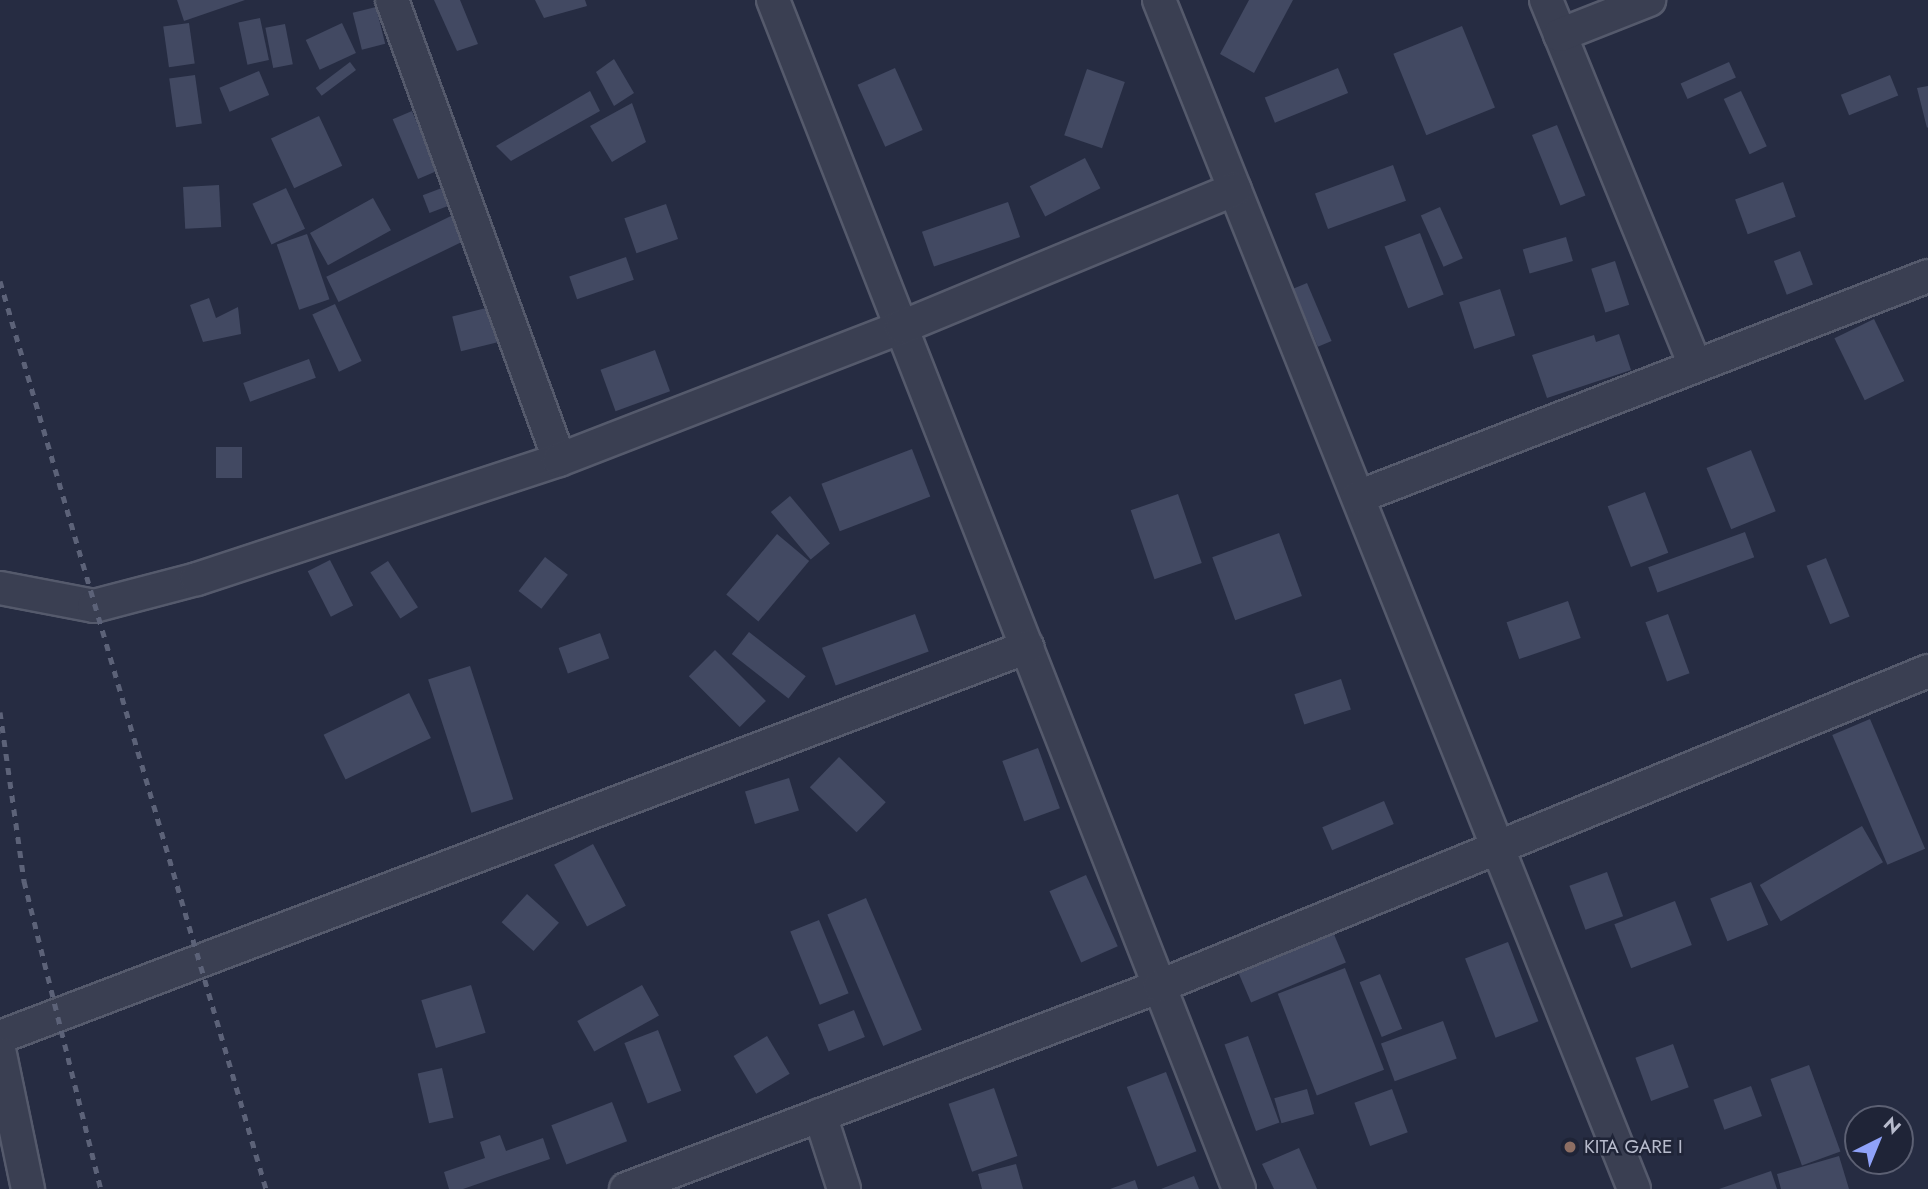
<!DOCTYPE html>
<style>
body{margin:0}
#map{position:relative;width:1928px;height:1189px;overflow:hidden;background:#262c42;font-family:Jost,sans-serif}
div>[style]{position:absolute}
.building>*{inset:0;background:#424962;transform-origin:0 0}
.roads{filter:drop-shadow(2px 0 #555a6c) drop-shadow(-2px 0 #555a6c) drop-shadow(0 2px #555a6c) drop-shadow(0 -2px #555a6c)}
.street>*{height:32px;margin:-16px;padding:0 16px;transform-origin:16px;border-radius:16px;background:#3a3f52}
.rail>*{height:5px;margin-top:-2.5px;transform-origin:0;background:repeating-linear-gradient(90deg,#5c6278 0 7px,transparent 0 14px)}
.dots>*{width:19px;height:19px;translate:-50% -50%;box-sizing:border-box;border:4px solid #1f2437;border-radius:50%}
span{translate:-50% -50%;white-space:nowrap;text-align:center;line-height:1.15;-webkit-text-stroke:5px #1f2437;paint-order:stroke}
.poi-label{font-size:19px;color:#b7bbcc}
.left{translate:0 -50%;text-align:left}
.north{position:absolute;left:1844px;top:1105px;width:70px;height:70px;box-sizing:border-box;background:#1f2437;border:2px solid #5c6073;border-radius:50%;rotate:43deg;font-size:19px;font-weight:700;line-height:28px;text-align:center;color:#b7bbcc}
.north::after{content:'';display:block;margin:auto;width:24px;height:32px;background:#8fa2f9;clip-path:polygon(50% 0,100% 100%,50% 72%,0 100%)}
</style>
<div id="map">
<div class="building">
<div style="clip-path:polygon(177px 0,245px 0,184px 21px)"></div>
<div style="clip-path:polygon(434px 0,460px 0,478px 44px,457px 51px)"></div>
<div style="clip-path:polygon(535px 0,585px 0,587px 6px,544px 18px)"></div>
<div style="clip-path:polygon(1249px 0,1293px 0,1254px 73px,1220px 54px)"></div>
<div style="left:376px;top:7px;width:38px;height:24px;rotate:76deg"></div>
<div style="left:260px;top:18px;width:43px;height:22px;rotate:78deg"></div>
<div style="left:189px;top:23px;width:41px;height:26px;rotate:82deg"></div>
<div style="left:342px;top:23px;width:33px;height:40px;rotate:65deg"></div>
<div style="left:285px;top:24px;width:41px;height:20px;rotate:79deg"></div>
<div style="left:1462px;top:26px;width:88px;height:74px;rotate:68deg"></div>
<div style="clip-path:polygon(614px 59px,634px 93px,614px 106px,596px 72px)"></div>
<div style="left:350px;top:62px;width:10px;height:43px;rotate:53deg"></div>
<div style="left:1729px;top:62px;width:17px;height:53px;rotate:66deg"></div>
<div style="left:895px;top:68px;width:68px;height:41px;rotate:66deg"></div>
<div style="left:1338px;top:68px;width:27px;height:79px;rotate:68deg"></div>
<div style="left:1087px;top:69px;width:40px;height:70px;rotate:19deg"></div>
<div style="left:259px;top:71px;width:26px;height:43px;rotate:67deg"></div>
<div style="left:195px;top:75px;width:49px;height:26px;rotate:82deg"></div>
<div style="left:1890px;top:75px;width:22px;height:53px;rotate:68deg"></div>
<div style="clip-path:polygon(1928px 86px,1928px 127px,1927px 128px,1917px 88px)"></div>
<div style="clip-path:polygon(590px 91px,600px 111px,511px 161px,496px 146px)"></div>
<div style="left:1741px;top:91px;width:61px;height:19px;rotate:65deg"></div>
<div style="clip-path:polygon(632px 103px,646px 142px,612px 162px,590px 126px)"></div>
<div style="left:412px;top:111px;width:65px;height:21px;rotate:67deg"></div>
<div style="left:319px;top:116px;width:55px;height:53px;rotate:65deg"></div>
<div style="left:1557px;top:125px;width:76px;height:27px;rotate:68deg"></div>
<div style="left:1085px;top:158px;width:34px;height:62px;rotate:63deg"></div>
<div style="left:1393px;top:165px;width:38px;height:83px;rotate:70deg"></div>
<div style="left:1783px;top:182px;width:37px;height:51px;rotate:70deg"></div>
<div style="left:219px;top:185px;width:42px;height:36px;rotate:87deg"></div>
<div style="left:447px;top:186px;width:19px;height:26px;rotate:69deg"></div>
<div style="left:286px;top:188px;width:45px;height:37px;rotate:65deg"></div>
<div style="left:373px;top:198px;width:37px;height:72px;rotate:61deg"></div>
<div style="left:1008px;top:202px;width:37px;height:91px;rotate:71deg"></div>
<div style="left:666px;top:204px;width:37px;height:44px;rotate:71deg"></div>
<div style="left:1440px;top:207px;width:56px;height:21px;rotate:66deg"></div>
<div style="left:453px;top:215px;width:28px;height:141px;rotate:64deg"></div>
<div style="left:1420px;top:233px;width:66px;height:38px;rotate:69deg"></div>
<div style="left:307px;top:234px;width:69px;height:32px;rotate:71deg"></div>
<div style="left:1566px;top:237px;width:25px;height:45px;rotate:74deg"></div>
<div style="left:1800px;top:251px;width:36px;height:28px;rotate:69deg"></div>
<div style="left:626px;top:257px;width:24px;height:60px;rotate:71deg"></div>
<div style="left:1615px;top:261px;width:46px;height:25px;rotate:72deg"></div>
<div style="left:1307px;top:283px;width:63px;height:15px;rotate:67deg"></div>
<div style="left:1500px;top:289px;width:49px;height:43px;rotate:72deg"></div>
<div style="clip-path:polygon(209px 298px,216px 318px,238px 307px,241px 334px,203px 342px,190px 305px)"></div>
<div style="left:335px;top:304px;width:63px;height:25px;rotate:65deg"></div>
<div style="left:494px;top:306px;width:36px;height:43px;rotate:76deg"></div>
<div style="left:1874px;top:319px;width:69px;height:44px;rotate:64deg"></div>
<div style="clip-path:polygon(1619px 334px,1631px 370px,1547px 398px,1532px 355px,1594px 335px,1596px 342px)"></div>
<div style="left:655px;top:350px;width:44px;height:58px;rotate:70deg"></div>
<div style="left:309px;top:359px;width:20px;height:70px;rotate:70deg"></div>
<div style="left:216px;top:447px;width:26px;height:31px"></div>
<div style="left:912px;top:449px;width:51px;height:97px;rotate:69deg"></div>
<div style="left:1751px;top:450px;width:66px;height:48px;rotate:68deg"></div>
<div style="left:1645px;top:492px;width:65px;height:40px;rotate:69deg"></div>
<div style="left:1178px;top:494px;width:73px;height:50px;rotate:71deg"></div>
<div style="left:790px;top:496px;width:62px;height:25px;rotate:50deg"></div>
<div style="left:1745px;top:532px;width:27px;height:103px;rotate:70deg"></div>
<div style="left:1279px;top:533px;width:67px;height:71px;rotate:70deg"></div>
<div style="left:777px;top:534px;width:42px;height:79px;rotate:40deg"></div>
<div style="left:545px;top:557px;width:29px;height:43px;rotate:38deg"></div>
<div style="left:1826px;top:558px;width:63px;height:21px;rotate:68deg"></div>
<div style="left:330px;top:560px;width:51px;height:25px;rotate:63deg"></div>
<div style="left:388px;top:561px;width:55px;height:21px;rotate:57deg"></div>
<div style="left:1568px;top:601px;width:39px;height:65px;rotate:71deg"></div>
<div style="left:915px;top:614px;width:40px;height:99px;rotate:70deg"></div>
<div style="left:1668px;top:614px;width:63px;height:24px;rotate:70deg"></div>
<div style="left:749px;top:632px;width:72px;height:28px;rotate:38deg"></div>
<div style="left:600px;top:633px;width:27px;height:44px;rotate:70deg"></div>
<div style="left:715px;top:650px;width:72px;height:37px;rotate:45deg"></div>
<div style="left:470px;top:666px;width:140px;height:44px;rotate:72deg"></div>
<div style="left:1341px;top:679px;width:32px;height:49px;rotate:72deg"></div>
<div style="left:409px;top:693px;width:50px;height:95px;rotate:64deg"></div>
<div style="left:1870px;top:719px;width:141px;height:41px;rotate:67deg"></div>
<div style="left:1038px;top:748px;width:64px;height:38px;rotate:70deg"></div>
<div style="left:839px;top:757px;width:65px;height:42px;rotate:44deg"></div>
<div style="left:789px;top:778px;width:34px;height:46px;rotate:73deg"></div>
<div style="left:1384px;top:801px;width:25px;height:67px;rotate:67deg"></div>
<div style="left:1862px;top:826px;width:42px;height:118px;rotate:60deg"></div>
<div style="left:593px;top:844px;width:70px;height:44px;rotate:62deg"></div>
<div style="left:1607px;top:872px;width:47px;height:40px;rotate:70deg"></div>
<div style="left:1086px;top:875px;width:78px;height:40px;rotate:66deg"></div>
<div style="left:1751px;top:882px;width:46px;height:44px;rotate:68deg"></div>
<div style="left:527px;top:894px;width:43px;height:38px;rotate:42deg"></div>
<div style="left:866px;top:898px;width:143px;height:42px;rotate:67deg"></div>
<div style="left:1675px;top:901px;width:47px;height:65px;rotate:69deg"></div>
<div style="left:819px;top:920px;width:79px;height:31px;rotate:68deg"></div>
<div style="left:1333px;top:932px;width:33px;height:103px;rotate:67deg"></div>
<div style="left:1508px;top:942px;width:85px;height:46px;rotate:69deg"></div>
<div style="left:1345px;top:968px;width:109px;height:72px;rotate:69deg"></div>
<div style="left:1380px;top:974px;width:59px;height:22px;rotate:68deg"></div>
<div style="left:471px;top:985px;width:50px;height:52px;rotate:73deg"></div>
<div style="left:642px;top:985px;width:35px;height:74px;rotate:61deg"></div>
<div style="left:854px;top:1010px;width:29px;height:39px;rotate:68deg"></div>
<div style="left:1443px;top:1021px;width:40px;height:66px;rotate:70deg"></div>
<div style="left:658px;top:1030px;width:65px;height:36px;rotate:69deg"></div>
<div style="left:767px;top:1036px;width:44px;height:39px;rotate:59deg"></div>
<div style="left:1248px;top:1036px;width:92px;height:25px;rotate:70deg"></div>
<div style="left:1673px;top:1044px;width:46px;height:40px;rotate:70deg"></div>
<div style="left:1809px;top:1065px;width:92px;height:41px;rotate:70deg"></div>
<div style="left:442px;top:1068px;width:51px;height:25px;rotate:77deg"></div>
<div style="left:1166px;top:1072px;width:85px;height:42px;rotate:69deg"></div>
<div style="left:1751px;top:1086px;width:32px;height:40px;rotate:70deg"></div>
<div style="left:994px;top:1088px;width:72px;height:48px;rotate:71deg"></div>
<div style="left:1307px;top:1089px;width:26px;height:34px;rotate:74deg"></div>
<div style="left:1392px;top:1089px;width:46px;height:40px;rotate:70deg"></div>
<div style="left:612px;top:1102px;width:42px;height:65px;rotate:69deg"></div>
<div style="clip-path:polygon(500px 1135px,506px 1151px,543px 1138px,550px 1159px,463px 1189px,449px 1189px,444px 1172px,485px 1158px,480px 1142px)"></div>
<div style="clip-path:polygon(1299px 1148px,1317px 1189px,1274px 1189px,1262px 1164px)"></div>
<div style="clip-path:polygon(1839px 1156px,1849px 1189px,1781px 1189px,1777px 1174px)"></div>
<div style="clip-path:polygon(1016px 1164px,1023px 1189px,982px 1189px,978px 1174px)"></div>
<div style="clip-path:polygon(1771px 1171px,1777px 1189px,1719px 1189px)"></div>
<div style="clip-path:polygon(1194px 1176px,1199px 1189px,1161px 1189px)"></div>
<div style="clip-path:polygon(1135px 1180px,1138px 1189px,1110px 1189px)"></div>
</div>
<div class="roads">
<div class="street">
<div style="left:392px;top:0;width:489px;rotate:70deg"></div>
<div style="left:773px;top:0;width:1277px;rotate:68.6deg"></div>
<div style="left:1159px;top:0;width:1280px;rotate:68.22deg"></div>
<div style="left:1546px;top:0;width:395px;rotate:67.8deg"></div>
<div style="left:1560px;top:35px;width:96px;rotate:-21.5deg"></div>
<div style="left:1358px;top:497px;width:611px;rotate:-21.19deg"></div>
<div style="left:0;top:588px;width:96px;rotate:10.8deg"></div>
<div style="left:94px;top:606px;width:106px;rotate:-14.7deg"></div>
<div style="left:197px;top:579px;width:381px;rotate:-18.2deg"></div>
<div style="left:559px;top:460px;width:368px;rotate:-21.2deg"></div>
<div style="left:902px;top:327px;width:360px;rotate:-22.5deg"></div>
<div style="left:0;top:1037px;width:1099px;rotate:-20.79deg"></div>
<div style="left:0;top:1054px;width:138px;rotate:78.3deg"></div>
<div style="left:820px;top:1115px;width:78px;rotate:72deg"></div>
<div style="left:626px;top:1189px;width:571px;rotate:-20.81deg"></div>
<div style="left:1160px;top:986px;width:830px;rotate:-22.3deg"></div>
</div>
</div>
<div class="rail">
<div style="left:0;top:281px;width:946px;rotate:73.67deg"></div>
<div style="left:0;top:712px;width:171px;rotate:81.9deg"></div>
<div style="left:24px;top:881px;width:317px;rotate:76deg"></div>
</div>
<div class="dots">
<div style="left:1570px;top:1147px;background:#8d6e63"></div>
</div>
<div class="poi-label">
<span class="left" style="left:1584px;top:1147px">KITA GARE I</span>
</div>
<div class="north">N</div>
</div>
